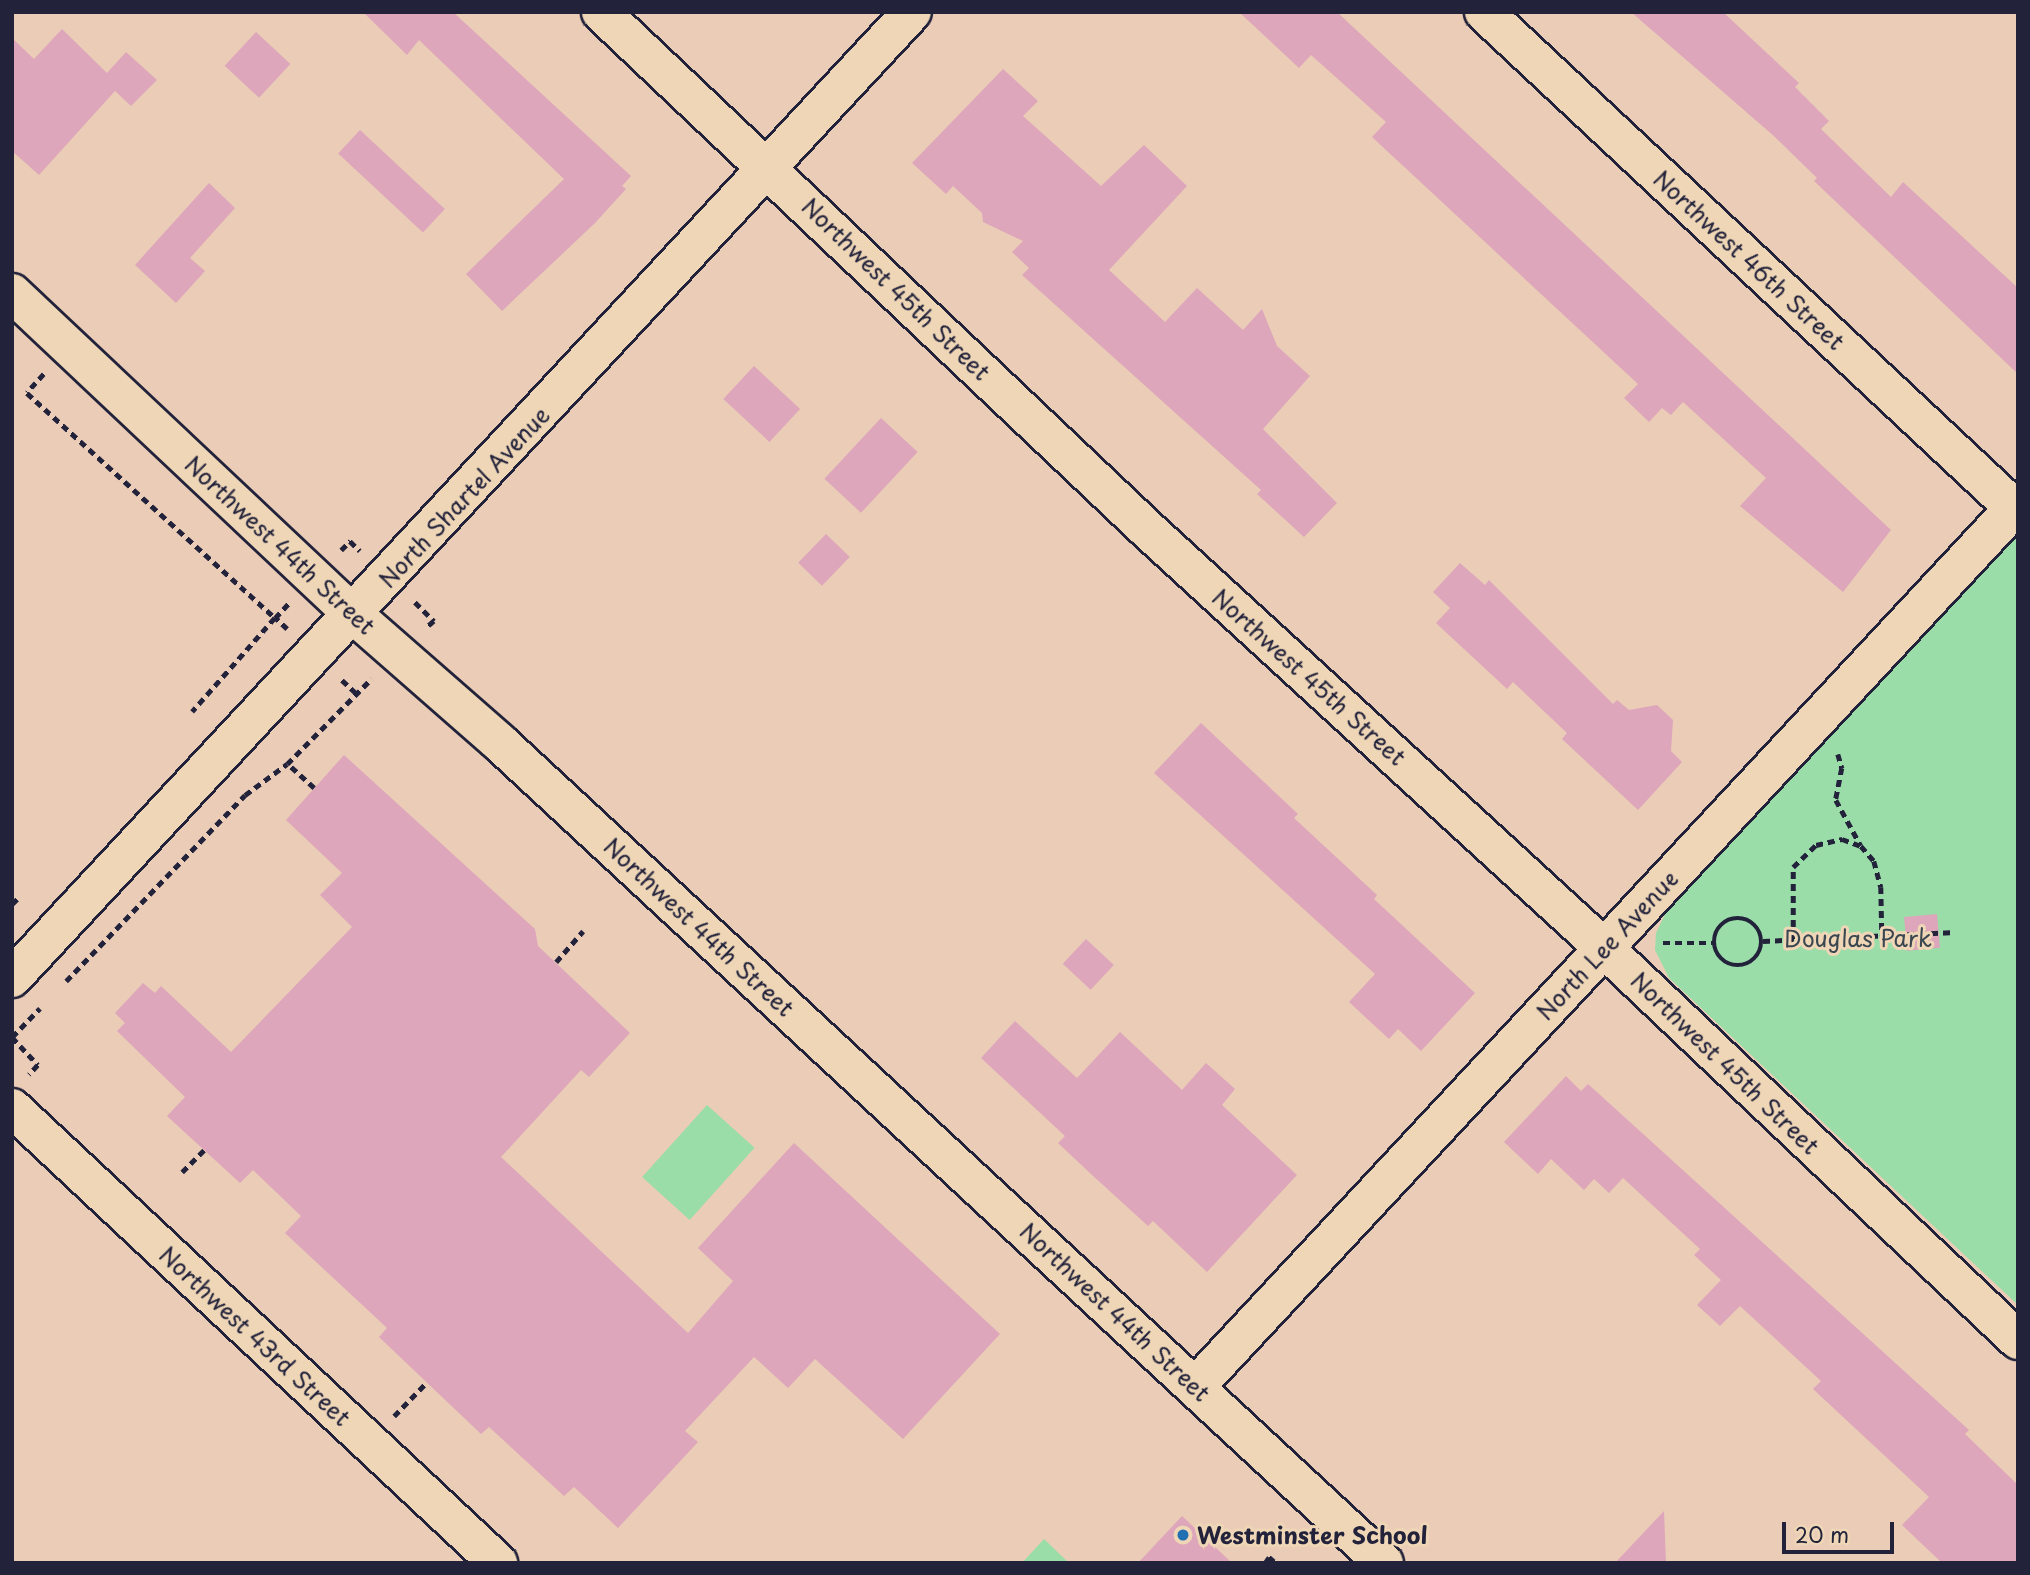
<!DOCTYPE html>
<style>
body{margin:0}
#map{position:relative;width:2030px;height:1575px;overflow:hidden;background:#ebccb7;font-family:"Playpen Sans",sans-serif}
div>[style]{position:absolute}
.green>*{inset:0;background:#9adda8;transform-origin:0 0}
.building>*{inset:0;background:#dda6bb;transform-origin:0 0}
.path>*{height:4.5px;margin-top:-2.25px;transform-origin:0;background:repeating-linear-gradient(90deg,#22223b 0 7px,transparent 0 12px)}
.path>.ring{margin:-2.25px;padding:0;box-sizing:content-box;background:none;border:4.5px solid #22223b;border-radius:50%}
.roads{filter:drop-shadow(2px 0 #22223b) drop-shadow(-2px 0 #22223b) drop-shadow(0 2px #22223b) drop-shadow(0 -2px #22223b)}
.minor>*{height:38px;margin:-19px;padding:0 19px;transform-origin:19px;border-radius:19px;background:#eed6b6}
.dots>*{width:19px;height:19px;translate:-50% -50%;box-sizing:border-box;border:4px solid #eed6b6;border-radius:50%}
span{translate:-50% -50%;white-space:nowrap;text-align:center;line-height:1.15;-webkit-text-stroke:6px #eed6b6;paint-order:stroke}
.street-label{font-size:23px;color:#22223b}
.park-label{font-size:23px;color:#3a4751}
.poi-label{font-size:23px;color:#22223b;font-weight:700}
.left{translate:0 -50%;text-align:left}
.frame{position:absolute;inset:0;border:14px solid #22223b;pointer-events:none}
.scale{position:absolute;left:1782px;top:1522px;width:112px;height:32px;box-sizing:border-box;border:4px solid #22223b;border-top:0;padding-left:9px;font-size:21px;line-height:24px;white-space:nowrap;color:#22223b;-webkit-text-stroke:5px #eed6b6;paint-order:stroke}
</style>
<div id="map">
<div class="green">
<div style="clip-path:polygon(2018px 534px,2018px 1305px,1669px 978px,1655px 950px,1656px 933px,1668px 908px)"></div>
<div style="left:707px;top:1105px;width:64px;height:97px;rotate:42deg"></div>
<div style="clip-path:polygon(1044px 1539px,1069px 1563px,1022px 1563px)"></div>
</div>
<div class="building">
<div style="clip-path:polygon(363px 12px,453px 12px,631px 176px,622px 186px,626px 189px,595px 223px,502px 311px,466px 274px,564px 179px,419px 40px,407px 55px)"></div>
<div style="clip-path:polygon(1239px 12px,1337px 12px,1891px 530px,1843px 592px,1740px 506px,1766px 478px,1683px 402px,1671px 415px,1662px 408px,1649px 422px,1624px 398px,1638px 384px,1372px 137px,1386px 122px,1311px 55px,1299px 68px)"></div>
<div style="clip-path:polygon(1631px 12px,1723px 12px,1799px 83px,1795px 87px,1829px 121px,1821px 129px,1891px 197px,1903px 182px,2018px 288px,2018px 374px,1814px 181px,1817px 178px,1775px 137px)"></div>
<div style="clip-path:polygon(62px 29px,107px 73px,126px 52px,157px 80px,131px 106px,115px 91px,39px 175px,12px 151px,12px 38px,34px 59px)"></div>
<div style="left:256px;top:32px;width:47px;height:46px;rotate:43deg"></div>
<div style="clip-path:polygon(1003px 69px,1038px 101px,1023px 116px,1101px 186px,1144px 145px,1187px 186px,1109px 270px,1165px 322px,1197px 288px,1243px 330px,1262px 309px,1277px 346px,1310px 376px,1263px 429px,1337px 503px,1304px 537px,1257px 494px,1261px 490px,1022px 275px,1029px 268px,1012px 252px,1023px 241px,983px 222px,982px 213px,953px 186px,946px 194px,912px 163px)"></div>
<div style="left:360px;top:130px;width:116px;height:32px;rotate:43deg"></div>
<div style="clip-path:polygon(209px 183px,235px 208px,190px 258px,205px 271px,176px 303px,135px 265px)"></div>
<div style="left:754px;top:366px;width:63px;height:45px;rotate:43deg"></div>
<div style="left:881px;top:418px;width:50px;height:83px;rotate:43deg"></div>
<div style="left:826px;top:534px;width:33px;height:40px;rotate:44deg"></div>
<div style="clip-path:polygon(1460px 563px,1485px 585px,1489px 580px,1613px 704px,1617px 700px,1629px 710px,1657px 705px,1673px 720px,1671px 751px,1682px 762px,1638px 810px,1562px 739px,1567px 733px,1513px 682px,1507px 689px,1436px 623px,1450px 608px,1433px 592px)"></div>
<div style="clip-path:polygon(1201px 723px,1298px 814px,1294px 818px,1377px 895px,1374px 899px,1475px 993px,1421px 1051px,1398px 1029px,1389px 1039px,1349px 1002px,1375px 974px,1154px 773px)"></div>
<div style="clip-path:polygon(344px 755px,535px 929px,538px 946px,630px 1033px,589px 1077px,581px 1070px,501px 1157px,688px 1333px,733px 1281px,698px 1248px,794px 1143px,1000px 1334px,903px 1439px,815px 1359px,788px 1388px,754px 1357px,685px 1431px,698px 1442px,618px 1528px,574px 1487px,564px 1496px,489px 1427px,481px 1434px,379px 1337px,387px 1328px,285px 1233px,301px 1216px,253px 1170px,240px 1183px,167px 1116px,185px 1097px,117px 1031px,125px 1023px,115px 1013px,143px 983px,155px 993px,161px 986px,231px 1052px,352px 927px,320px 895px,342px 873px,286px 820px)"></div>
<div style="left:1937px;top:914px;width:34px;height:33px;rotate:85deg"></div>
<div style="left:1086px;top:939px;width:38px;height:34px;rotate:43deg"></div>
<div style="clip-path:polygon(1015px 1021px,1077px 1078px,1120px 1032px,1182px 1090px,1206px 1063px,1235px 1089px,1222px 1105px,1297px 1175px,1207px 1272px,1153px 1221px,1148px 1226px,1091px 1174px,1058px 1143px,1065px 1136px,981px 1058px)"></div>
<div style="clip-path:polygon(1566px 1076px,1581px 1091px,1588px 1084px,1969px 1430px,1965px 1434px,2018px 1485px,2018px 1563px,1942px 1563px,1902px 1525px,1929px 1497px,1813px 1389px,1821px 1381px,1740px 1306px,1720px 1326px,1697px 1305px,1721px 1280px,1694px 1255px,1700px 1249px,1623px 1178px,1609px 1193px,1594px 1179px,1584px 1190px,1551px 1159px,1538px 1174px,1504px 1142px)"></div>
<div style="clip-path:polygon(1664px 1511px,1666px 1563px,1615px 1563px)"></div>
<div style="clip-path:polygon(1182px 1516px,1232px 1563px,1138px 1563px)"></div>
</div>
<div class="path">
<div style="left:44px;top:374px;width:25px;rotate:132deg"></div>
<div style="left:27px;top:393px;width:335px;rotate:42.2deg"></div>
<div style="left:275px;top:618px;width:125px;rotate:131.4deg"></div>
<div style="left:341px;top:550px;width:13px;rotate:-45deg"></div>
<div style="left:350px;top:541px;width:14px;rotate:45deg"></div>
<div style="left:415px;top:602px;width:27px;rotate:45deg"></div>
<div style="left:434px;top:621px;width:11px;rotate:139deg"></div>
<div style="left:287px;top:629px;width:16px;rotate:-137deg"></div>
<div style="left:275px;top:618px;width:21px;rotate:-47deg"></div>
<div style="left:342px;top:680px;width:21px;rotate:43deg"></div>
<div style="left:1838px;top:754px;width:15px;rotate:74deg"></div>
<div style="left:1842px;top:768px;width:33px;rotate:101deg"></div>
<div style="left:1836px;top:800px;width:52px;rotate:61.5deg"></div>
<div style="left:314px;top:788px;width:36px;rotate:-138deg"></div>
<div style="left:287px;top:764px;width:120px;rotate:-45.3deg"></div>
<div style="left:12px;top:904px;width:11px;rotate:-45deg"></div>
<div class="ring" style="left:1714px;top:918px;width:43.5px;height:43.5px"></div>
<div style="left:1793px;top:939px;width:72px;rotate:-90deg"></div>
<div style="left:1793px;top:867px;width:32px;rotate:-44deg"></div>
<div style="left:1816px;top:845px;width:27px;rotate:-13deg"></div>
<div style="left:1842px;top:839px;width:20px;rotate:20deg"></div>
<div style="left:1861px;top:846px;width:20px;rotate:49deg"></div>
<div style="left:1874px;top:861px;width:27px;rotate:75deg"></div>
<div style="left:1881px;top:887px;width:48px;rotate:88.8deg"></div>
<div style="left:1763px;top:941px;width:188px;rotate:-2.7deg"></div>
<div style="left:1663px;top:943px;width:51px"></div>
<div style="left:556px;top:962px;width:41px;rotate:-48.9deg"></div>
<div style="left:66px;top:981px;width:258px;rotate:-46.1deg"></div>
<div style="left:245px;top:795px;width:52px;rotate:-36.4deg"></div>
<div style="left:12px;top:1037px;width:40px;rotate:-46deg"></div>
<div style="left:12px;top:1037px;width:38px;rotate:47deg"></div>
<div style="left:38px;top:1065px;width:13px;rotate:132deg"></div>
<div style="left:182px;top:1172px;width:31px;rotate:-45deg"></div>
<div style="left:394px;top:1416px;width:47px;rotate:-45.9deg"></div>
<div style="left:1265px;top:1563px;width:7px;rotate:-56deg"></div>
<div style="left:1269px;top:1557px;width:9px;rotate:41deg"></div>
</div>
<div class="roads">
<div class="minor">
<div style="left:601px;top:12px;width:753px;rotate:43.44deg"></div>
<div style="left:1148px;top:530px;width:619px;rotate:42.51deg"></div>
<div style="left:1604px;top:948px;width:570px;rotate:43.44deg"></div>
<div style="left:1484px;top:12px;width:726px;rotate:43.1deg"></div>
<div style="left:12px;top:293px;width:470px;rotate:43.3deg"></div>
<div style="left:354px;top:615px;width:193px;rotate:41.2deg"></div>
<div style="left:499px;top:742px;width:1207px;rotate:42.85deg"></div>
<div style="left:12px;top:978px;width:1320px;rotate:-47.03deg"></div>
<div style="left:12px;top:1108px;width:666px;rotate:43.11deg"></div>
<div style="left:1196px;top:1386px;width:1206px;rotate:-47.02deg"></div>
</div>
</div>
<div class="dots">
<div style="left:1183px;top:1535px;background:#1f6fb2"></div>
</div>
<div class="street-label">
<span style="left:1749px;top:260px;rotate:43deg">Northwest 46th Street</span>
<span style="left:896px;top:289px;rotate:44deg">Northwest 45th Street</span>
<span style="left:464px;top:497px;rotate:-47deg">North Shartel Avenue</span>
<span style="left:280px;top:545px;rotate:43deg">Northwest 44th Street</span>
<span style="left:1309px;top:677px;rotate:42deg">Northwest 45th Street</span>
<span style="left:699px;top:927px;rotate:43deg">Northwest 44th Street</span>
<span style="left:1607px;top:945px;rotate:-47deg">North Lee Avenue</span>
<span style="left:1725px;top:1063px;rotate:44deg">Northwest 45th Street</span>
<span style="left:1115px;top:1312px;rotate:43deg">Northwest 44th Street</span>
<span style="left:255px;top:1336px;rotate:43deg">Northwest 43rd Street</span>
</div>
<div class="park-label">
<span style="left:1858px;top:938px">Douglas Park</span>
</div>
<div class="poi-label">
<span class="left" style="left:1197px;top:1535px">Westminster School</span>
</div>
<div class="frame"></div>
<div class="scale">20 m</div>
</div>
